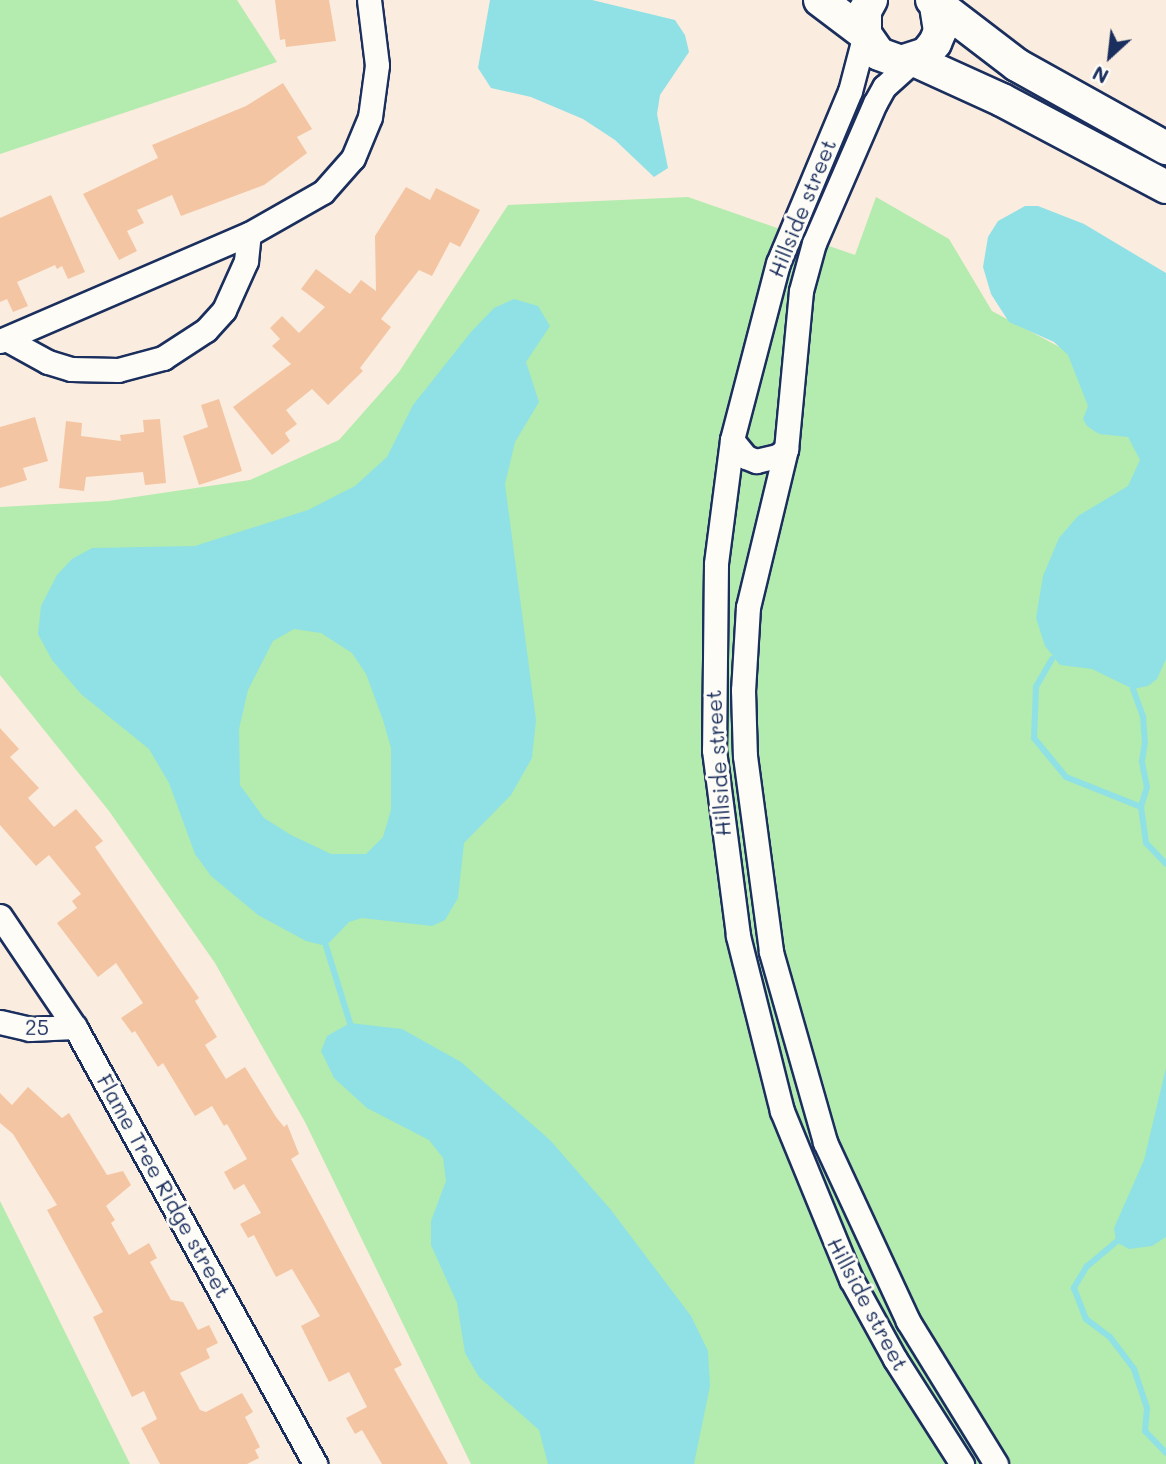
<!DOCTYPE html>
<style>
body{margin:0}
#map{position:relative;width:1166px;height:1464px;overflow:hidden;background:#faecde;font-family:Mali,sans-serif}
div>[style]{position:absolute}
.green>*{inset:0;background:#b4ebae}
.water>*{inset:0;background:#8fe1e5}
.stream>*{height:6px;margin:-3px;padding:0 3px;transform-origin:3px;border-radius:3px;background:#8fe1e5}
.building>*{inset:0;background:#f4c5a3}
.roads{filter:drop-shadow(2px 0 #1b2f5e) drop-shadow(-2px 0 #1b2f5e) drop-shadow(0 2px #1b2f5e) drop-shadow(0 -2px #1b2f5e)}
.street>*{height:23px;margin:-11.5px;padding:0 11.5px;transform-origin:11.5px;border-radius:11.5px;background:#fdfcf7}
.secondary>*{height:32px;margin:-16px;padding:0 16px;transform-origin:16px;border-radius:16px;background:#fdfcf7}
span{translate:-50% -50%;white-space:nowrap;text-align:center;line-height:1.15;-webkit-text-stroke:6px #fdfcf7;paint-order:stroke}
.street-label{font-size:21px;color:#1b2f5e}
.north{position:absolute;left:1075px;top:21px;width:70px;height:70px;-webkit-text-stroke:5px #fdfcf7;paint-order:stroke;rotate:207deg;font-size:19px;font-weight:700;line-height:28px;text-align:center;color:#1b2f5e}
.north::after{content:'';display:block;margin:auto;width:24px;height:32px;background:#1b2f5e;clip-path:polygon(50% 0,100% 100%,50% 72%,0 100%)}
</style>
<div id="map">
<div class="green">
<div style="clip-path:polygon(0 0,237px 0,277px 62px,0 154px)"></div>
<div style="clip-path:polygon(688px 197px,855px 255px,876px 197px,949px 239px,992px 311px,1166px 404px,1166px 1464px,471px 1464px,305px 1122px,215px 963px,109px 811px,0 675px,0 507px,108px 501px,250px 480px,339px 440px,399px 372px,508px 205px)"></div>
<div style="clip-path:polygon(0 1201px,29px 1259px,130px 1464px,0 1464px)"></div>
</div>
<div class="water">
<div style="clip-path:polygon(490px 0,592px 0,675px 20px,685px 35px,689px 52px,660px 95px,657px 114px,668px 168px,654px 177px,615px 140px,583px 119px,531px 97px,491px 88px,478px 68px)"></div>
<div style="clip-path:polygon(1025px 206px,1038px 206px,1084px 224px,1166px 273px,1166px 659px,1157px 679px,1148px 686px,1133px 689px,1092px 669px,1060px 665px,1045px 646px,1036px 618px,1043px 576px,1059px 538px,1078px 516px,1128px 486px,1140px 460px,1128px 437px,1099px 434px,1087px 426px,1083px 419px,1088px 406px,1068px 355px,1054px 342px,1009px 322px,991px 294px,983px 267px,988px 237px,998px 221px)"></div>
<div style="clip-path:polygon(evenodd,514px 299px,538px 306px,550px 326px,526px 362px,539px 402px,515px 442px,505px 484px,536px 720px,532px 758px,511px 795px,464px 843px,458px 898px,445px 920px,432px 926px,362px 918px,349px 922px,326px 946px,306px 941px,258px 915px,211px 876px,195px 854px,169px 783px,149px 749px,81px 694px,52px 660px,38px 634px,41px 606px,57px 575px,72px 559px,92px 548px,195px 546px,308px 510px,355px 486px,387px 457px,413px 405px,471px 332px,494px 308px,514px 299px,294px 629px,321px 633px,352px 653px,366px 674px,383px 720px,391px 748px,391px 810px,383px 837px,366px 854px,331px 854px,291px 835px,264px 818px,240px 785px,239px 729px,248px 690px,273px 641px,294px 629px)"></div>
<div style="clip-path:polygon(350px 1023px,402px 1029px,461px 1062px,550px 1140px,611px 1210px,691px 1316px,708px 1351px,710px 1386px,694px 1464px,548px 1464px,539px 1430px,479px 1377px,465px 1353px,457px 1303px,431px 1245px,431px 1221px,446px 1181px,443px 1158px,429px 1140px,367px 1108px,334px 1078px,321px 1051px,327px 1036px)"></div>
<div style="clip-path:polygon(1166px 1068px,1166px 1237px,1152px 1246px,1129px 1249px,1116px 1242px,1114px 1228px,1144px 1160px)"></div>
</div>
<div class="stream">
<div style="left:1052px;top:659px;width:32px;rotate:120deg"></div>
<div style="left:1036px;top:687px;width:51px;rotate:92.2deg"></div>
<div style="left:1034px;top:738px;width:50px;rotate:50.6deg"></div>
<div style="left:1066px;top:777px;width:81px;rotate:21.8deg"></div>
<div style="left:1141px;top:807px;width:36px;rotate:82deg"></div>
<div style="left:1146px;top:843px;width:29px;rotate:46deg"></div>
<div style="left:1133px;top:689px;width:29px;rotate:70deg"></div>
<div style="left:1143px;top:716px;width:26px;rotate:86deg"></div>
<div style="left:1145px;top:742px;width:20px;rotate:99deg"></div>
<div style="left:1142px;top:762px;width:25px;rotate:79deg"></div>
<div style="left:1147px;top:787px;width:21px;rotate:107deg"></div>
<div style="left:326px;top:946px;width:81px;rotate:72.7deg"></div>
<div style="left:1116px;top:1242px;width:38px;rotate:140deg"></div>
<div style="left:1087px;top:1266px;width:26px;rotate:121deg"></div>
<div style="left:1074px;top:1288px;width:33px;rotate:69deg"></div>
<div style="left:1086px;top:1319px;width:30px;rotate:37deg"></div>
<div style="left:1110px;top:1337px;width:40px;rotate:53deg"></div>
<div style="left:1134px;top:1369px;width:41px;rotate:71.6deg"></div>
<div style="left:1147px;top:1408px;width:23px;rotate:95deg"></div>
<div style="left:1145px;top:1431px;width:30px;rotate:46deg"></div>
</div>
<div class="building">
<div style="clip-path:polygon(275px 0,329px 0,336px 41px,286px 47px,285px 39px,280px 40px)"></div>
<div style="clip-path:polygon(283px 83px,312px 129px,297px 137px,307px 153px,264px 185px,181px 216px,172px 195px,137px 210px,144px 223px,127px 231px,137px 251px,119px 260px,83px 194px,158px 158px,152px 145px,246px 106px)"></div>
<div style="clip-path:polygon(406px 187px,430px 200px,436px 188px,480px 210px,460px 247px,450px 242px,432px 276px,419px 270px,381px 319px,391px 327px,360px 368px,363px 371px,328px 405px,312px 389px,286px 410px,297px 424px,285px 433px,290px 441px,272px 455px,233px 407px,291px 364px,272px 346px,280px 339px,270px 328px,282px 316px,299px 333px,325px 307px,301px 289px,316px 269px,350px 294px,361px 280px,376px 291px,375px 236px)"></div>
<div style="clip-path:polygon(51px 195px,85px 272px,68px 279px,62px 266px,57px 269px,55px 265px,17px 282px,28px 306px,13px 312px,7px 299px,0 302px,0 218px)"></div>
<div style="clip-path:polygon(219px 399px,242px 471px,199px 485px,183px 436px,208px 427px,201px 405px)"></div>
<div style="clip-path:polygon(35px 417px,48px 461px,23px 468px,27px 480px,0 488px,0 427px)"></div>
<div style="clip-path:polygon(160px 419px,166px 483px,145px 485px,143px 472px,86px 477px,84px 491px,59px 488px,66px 421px,82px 423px,81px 436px,121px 441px,120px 435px,144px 432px,143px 420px)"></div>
<div style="clip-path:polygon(0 728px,19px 749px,10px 757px,39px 788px,28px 798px,54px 827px,76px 809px,103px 841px,95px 847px,199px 998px,195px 1001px,217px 1037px,205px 1045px,226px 1079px,245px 1067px,276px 1117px,284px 1127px,287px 1124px,299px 1154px,291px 1159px,402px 1365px,394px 1369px,448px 1464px,382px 1464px,362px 1430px,355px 1434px,346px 1418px,367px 1407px,349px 1372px,329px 1382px,301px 1326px,320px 1316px,292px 1269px,276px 1277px,254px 1235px,248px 1238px,240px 1224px,261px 1213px,244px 1184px,234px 1190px,224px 1172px,247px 1159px,227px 1124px,224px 1126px,212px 1106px,195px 1116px,163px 1063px,158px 1067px,135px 1031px,132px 1033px,121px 1018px,143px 1003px,116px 963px,98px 977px,57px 923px,77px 908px,72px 901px,81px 894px,49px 855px,36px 866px,0 825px)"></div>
<div style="clip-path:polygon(28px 1087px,62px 1118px,69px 1113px,107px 1175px,123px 1171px,131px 1185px,106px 1206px,115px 1220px,111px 1223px,129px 1255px,149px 1243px,157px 1258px,150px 1262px,171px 1300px,183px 1302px,198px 1330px,209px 1325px,218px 1343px,206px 1349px,210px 1358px,180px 1373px,200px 1410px,206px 1412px,242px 1393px,253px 1412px,245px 1417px,260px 1447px,255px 1450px,259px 1458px,247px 1464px,160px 1464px,141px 1428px,157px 1419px,144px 1391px,132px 1397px,93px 1317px,103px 1312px,47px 1210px,57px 1205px,13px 1134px,0 1123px,0 1093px,12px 1105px)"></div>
</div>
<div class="roads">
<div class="street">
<div style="left:865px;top:34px;width:59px;rotate:104.7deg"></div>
<div style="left:850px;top:91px;width:186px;rotate:112.7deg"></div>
<div style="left:778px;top:263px;width:183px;rotate:104.6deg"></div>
<div style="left:732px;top:440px;width:125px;rotate:97.4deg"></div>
<div style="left:716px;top:564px;width:186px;rotate:90.6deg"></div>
<div style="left:714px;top:750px;width:188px;rotate:82.6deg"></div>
<div style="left:738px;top:936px;width:180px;rotate:75.9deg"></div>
<div style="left:782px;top:1111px;width:182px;rotate:67.7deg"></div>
<div style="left:851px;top:1279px;width:91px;rotate:61.2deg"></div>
<div style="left:895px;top:1359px;width:125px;rotate:57.5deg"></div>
<div style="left:914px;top:60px;width:40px;rotate:138deg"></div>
<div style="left:884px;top:87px;width:18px;rotate:119deg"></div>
<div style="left:875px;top:103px;width:153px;rotate:113.5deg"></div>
<div style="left:814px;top:243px;width:50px;rotate:105.2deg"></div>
<div style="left:801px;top:291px;width:159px;rotate:95.4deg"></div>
<div style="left:786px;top:449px;width:163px;rotate:103.5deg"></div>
<div style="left:748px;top:607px;width:83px;rotate:93.4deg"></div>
<div style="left:743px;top:690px;width:66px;rotate:88.3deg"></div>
<div style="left:745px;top:756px;width:198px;rotate:82.4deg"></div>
<div style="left:771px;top:952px;width:198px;rotate:74.1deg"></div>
<div style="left:825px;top:1142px;width:197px;rotate:65.1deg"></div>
<div style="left:908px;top:1321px;width:168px;rotate:58.4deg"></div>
<div style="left:6px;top:339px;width:48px;rotate:28.7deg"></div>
<div style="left:48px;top:362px;width:24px;rotate:17deg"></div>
<div style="left:71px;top:369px;width:47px;rotate:1.2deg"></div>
<div style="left:118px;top:370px;width:47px;rotate:-14.9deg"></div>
<div style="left:163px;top:358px;width:51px;rotate:-33.1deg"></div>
<div style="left:206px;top:330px;width:27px;rotate:-48deg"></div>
<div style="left:224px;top:310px;width:54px;rotate:-65.8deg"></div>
<div style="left:246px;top:261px;width:27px;rotate:-84deg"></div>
<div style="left:0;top:341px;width:271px;rotate:-23.3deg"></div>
<div style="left:249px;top:234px;width:85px;rotate:-29.6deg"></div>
<div style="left:323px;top:192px;width:45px;rotate:-48.6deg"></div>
<div style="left:353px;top:158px;width:44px;rotate:-67.5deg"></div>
<div style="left:370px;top:117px;width:52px;rotate:-82.3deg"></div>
<div style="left:377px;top:65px;width:65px;rotate:-97deg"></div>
<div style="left:732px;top:440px;width:22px;rotate:51deg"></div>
<div style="left:746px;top:457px;width:11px;rotate:22deg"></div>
<div style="left:756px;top:461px;width:23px;rotate:-13deg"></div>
<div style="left:778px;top:456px;width:11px;rotate:-41deg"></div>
<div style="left:0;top:916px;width:134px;rotate:56deg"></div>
<div style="left:75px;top:1027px;width:499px;rotate:61.2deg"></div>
<div style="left:0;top:1022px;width:31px;rotate:13deg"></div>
<div style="left:30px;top:1029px;width:45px;rotate:-2.5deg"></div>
</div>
<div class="secondary">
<div style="left:820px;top:0;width:56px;rotate:37.1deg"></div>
<div style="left:871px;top:0;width:13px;rotate:119deg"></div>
<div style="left:865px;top:11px;width:23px;rotate:90deg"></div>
<div style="left:865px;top:34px;width:24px;rotate:55deg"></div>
<div style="left:879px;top:54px;width:23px;rotate:20deg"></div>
<div style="left:901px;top:62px;width:26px;rotate:-18deg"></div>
<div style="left:926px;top:54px;width:14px;rotate:-51deg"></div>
<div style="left:935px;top:43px;width:13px;rotate:-67deg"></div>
<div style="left:940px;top:31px;width:26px;rotate:-99deg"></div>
<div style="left:932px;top:0;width:107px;rotate:37.4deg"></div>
<div style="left:1017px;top:65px;width:171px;rotate:29.1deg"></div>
<div style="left:914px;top:60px;width:97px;rotate:24.4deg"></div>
<div style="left:1002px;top:100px;width:186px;rotate:27.9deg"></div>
</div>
</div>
<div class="street-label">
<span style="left:802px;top:208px;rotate:-68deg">Hillside street</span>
<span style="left:718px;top:763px;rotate:-94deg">Hillside street</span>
<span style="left:37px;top:1027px;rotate:1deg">25</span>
<span style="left:164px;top:1186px;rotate:61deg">Flame Tree Ridge street</span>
<span style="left:868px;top:1304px;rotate:62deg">Hillside street</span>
</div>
<div class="north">N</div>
</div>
